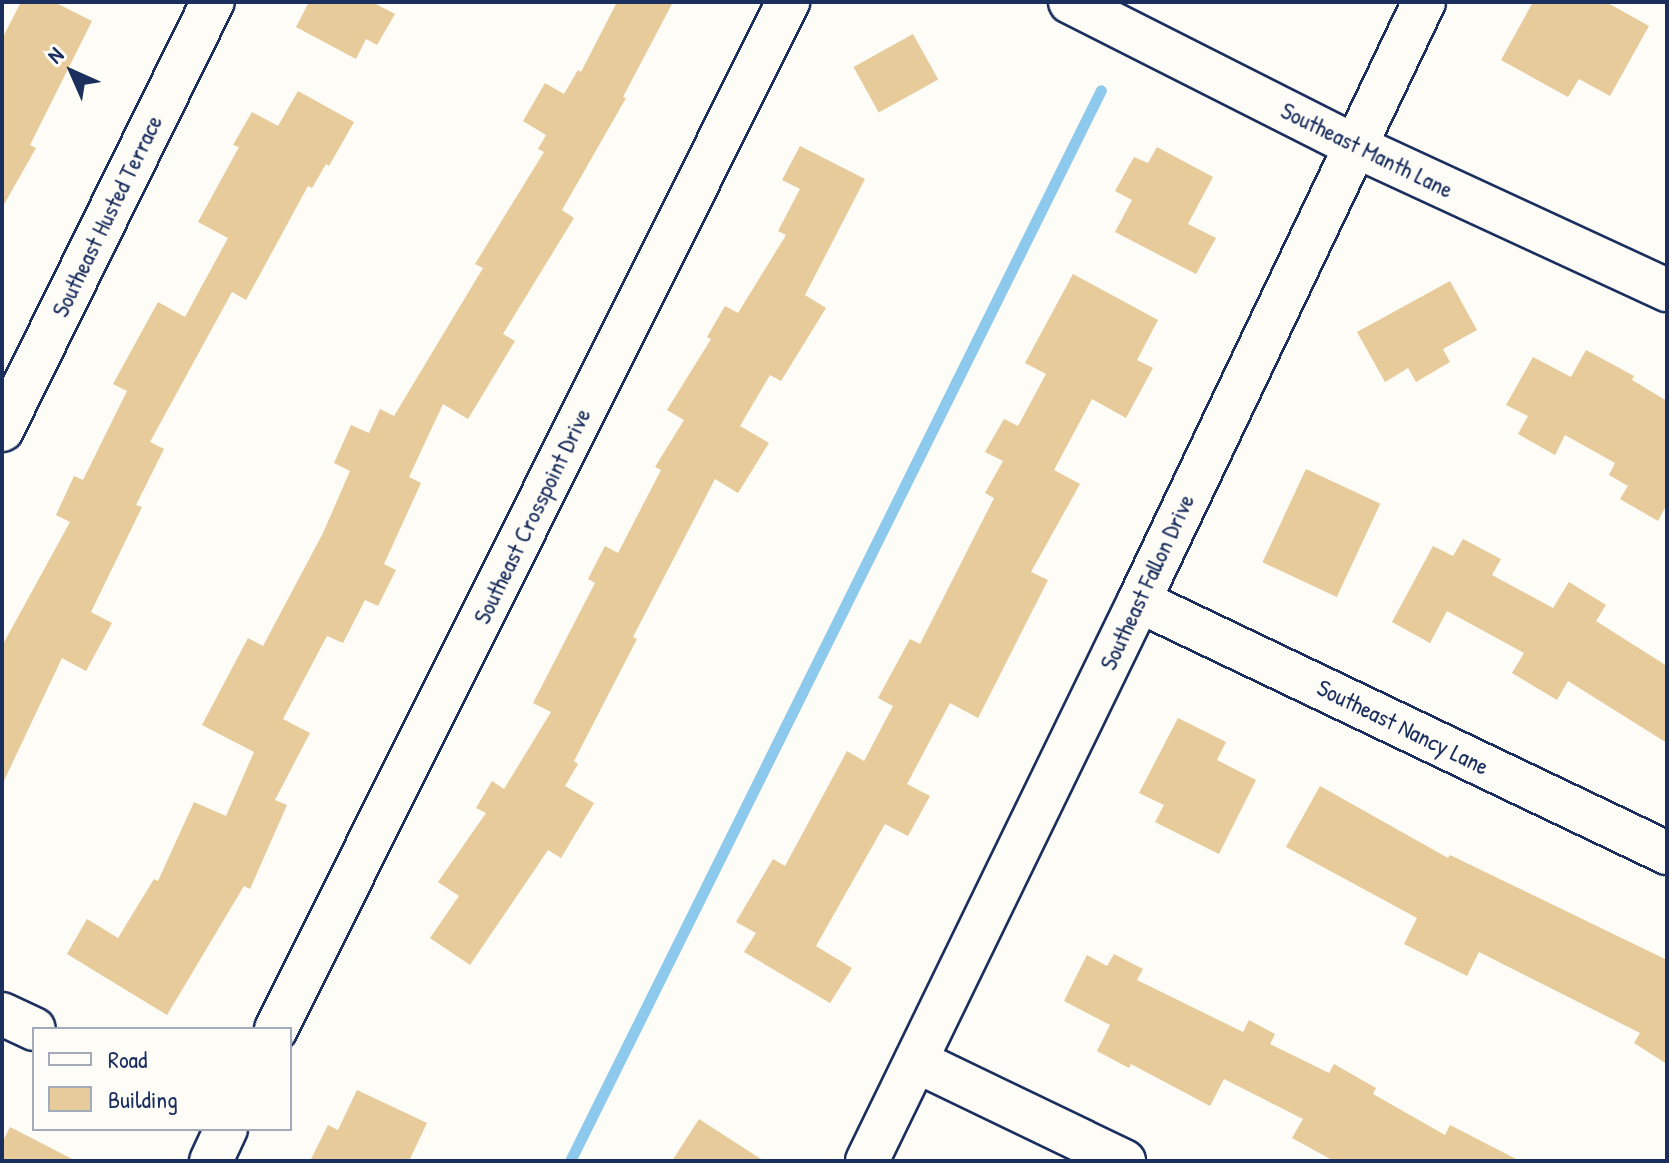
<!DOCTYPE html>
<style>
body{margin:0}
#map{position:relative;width:1669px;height:1163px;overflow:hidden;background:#fdfcf7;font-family:"Patrick Hand",sans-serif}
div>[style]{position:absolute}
.stream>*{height:11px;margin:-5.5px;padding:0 5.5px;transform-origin:5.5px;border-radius:5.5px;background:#8cc9ec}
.building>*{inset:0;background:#e7cb9b;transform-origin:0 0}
.roads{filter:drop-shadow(2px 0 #1b2f5e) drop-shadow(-2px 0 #1b2f5e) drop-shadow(0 2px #1b2f5e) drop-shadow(0 -2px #1b2f5e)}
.minor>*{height:42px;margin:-21px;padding:0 21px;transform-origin:21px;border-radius:21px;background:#fdfcf7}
span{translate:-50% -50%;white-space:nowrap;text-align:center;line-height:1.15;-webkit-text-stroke:6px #fdfcf7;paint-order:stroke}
.street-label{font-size:24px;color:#1b2f5e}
.frame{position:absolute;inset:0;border:4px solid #1b2f5e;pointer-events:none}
.legend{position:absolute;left:32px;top:1027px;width:260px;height:104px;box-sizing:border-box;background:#fdfcf7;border:2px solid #a3aaba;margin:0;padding:10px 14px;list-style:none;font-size:24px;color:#1b2f5e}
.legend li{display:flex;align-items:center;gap:16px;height:40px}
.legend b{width:40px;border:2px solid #a3aaba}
.north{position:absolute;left:32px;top:32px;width:80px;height:80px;-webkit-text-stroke:6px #fdfcf7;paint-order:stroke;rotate:315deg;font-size:22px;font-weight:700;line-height:32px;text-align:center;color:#1b2f5e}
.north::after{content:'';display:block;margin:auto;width:28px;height:36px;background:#1b2f5e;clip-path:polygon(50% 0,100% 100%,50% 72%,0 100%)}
</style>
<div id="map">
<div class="stream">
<div style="left:570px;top:1161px;width:1195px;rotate:-63.63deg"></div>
</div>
<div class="building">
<div style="clip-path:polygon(21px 2px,54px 2px,92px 21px,30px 145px,36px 148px,2px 208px,2px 39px)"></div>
<div style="clip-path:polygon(309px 2px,372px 2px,395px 14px,377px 45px,366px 39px,356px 59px,296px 27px)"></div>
<div style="clip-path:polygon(617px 2px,673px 2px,623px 97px,626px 98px,562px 210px,574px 218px,503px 334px,515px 341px,468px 419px,443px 404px,409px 477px,421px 483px,384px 564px,396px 570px,378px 606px,365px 600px,343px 643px,327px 636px,283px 719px,310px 733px,275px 800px,287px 805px,250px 889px,244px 886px,167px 1015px,67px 954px,87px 919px,118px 938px,154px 879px,158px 881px,194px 802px,226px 816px,254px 752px,202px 725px,248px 638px,263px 646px,323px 533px,350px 471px,334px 463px,351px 425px,369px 433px,380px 409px,394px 416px,483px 268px,475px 264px,544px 152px,538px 149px,546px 135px,523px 121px,545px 83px,564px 94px,578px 70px,581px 72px)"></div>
<div style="clip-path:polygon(1533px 2px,1606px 2px,1649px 26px,1610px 96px,1579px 79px,1568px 97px,1501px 60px)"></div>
<div style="left:913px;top:34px;width:52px;height:68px;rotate:61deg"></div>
<div style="clip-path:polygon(298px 91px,354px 122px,329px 166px,326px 164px,312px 188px,308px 186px,246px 300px,232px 292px,150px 442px,164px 449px,136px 505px,142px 507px,91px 612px,112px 623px,86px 671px,62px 658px,2px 785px,2px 646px,70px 522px,56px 515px,74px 476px,83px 480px,127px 391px,113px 384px,158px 302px,185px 317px,228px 238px,198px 222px,239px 147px,233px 145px,252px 112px,278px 126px)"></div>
<div style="clip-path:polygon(800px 146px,865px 179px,805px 295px,826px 308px,781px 381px,770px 375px,740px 426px,769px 443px,738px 493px,715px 479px,633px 637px,637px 639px,574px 761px,578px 764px,565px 786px,594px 803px,561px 858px,548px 850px,470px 965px,430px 938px,459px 896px,438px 882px,486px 813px,476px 808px,492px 781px,504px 789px,551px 712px,533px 703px,595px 583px,588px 579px,605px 546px,618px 553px,661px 470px,655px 467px,684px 420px,667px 410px,711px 339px,707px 337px,725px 306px,738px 313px,786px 235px,778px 231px,800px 189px,782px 180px)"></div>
<div style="clip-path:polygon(1157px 147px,1213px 177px,1188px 224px,1216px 238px,1196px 274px,1115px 232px,1132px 200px,1115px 191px,1134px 157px,1148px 163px)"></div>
<div style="clip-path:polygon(1073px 274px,1158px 320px,1137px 360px,1153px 368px,1126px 418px,1092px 399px,1054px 470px,1080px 484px,1031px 572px,1048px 580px,978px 718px,950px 703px,907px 784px,930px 796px,908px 836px,885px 824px,816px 946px,852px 968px,830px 1003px,744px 952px,756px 933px,736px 922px,773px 859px,785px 866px,847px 751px,864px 761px,893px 706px,878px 698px,910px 639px,920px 644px,994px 498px,985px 493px,1003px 461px,985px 452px,1004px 419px,1018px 426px,1046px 374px,1025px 363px)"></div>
<div style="clip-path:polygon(1450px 281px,1477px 330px,1443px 349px,1450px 362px,1416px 382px,1408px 368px,1385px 382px,1357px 332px)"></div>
<div style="clip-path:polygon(1586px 350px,1634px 376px,1632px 380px,1667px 401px,1667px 504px,1658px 521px,1620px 499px,1628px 486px,1609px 475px,1615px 463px,1565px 435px,1555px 455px,1518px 434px,1528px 416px,1506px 405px,1533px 357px,1571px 377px)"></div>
<div style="left:1306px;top:469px;width:82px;height:103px;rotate:25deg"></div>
<div style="clip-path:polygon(1463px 539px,1501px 559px,1492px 575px,1553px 608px,1569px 582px,1606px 605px,1596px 621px,1667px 666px,1667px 743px,1568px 681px,1557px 700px,1512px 673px,1524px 653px,1447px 611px,1430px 643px,1392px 622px,1433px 546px,1453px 556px)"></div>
<div style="clip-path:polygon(1178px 718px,1226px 742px,1217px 760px,1256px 780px,1219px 854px,1155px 822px,1164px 805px,1139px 793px)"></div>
<div style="clip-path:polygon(1320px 786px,1448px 858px,1450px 855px,1667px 960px,1667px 1064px,1634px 1043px,1640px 1033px,1479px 952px,1467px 976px,1404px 944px,1417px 918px,1286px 847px)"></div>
<div style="clip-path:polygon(1114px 954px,1143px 969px,1137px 980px,1243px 1032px,1249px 1020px,1275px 1034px,1270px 1044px,1329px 1073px,1334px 1064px,1376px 1088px,1373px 1094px,1445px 1135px,1450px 1125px,1520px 1161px,1334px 1161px,1292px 1138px,1303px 1119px,1224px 1079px,1210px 1106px,1131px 1064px,1129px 1068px,1097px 1051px,1110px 1025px,1064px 1001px,1087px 955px,1107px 966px)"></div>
<div style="clip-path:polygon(357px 1090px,427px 1123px,409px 1161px,310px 1161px,328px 1125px,338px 1130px)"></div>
<div style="clip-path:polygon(699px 1119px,764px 1161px,672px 1161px)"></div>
<div style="clip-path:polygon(10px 1127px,76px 1161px,2px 1161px,2px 1143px)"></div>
</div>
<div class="roads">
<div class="minor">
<div style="left:1070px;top:2px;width:317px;rotate:26.8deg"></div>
<div style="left:1353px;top:145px;width:346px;rotate:24.8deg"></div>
<div style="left:2px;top:430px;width:477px;rotate:-63.8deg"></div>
<div style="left:1139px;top:601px;width:585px;rotate:25.51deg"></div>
<div style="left:2px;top:1014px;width:35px;rotate:25deg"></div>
<div style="left:276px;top:1029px;width:1148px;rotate:-63.5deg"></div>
<div style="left:916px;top:1061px;width:231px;rotate:25.7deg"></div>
<div style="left:211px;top:1161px;width:35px;rotate:-65deg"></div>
<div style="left:867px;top:1161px;width:623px;rotate:-64.09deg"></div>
<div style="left:1139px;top:601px;width:663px;rotate:-64.56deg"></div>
</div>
</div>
<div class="street-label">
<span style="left:1367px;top:150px;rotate:26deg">Southeast Manth Lane</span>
<span style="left:107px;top:216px;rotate:-64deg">Southeast Husted Terrace</span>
<span style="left:532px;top:516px;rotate:-64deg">Southeast Crosspoint Drive</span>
<span style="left:1147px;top:582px;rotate:-65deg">Southeast Fallon Drive</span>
<span style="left:1403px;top:727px;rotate:26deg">Southeast Nancy Lane</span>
</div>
<div class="frame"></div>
<ul class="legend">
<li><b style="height:10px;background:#fdfcf7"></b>Road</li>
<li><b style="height:22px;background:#e7cb9b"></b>Building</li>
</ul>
<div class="north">N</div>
</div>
